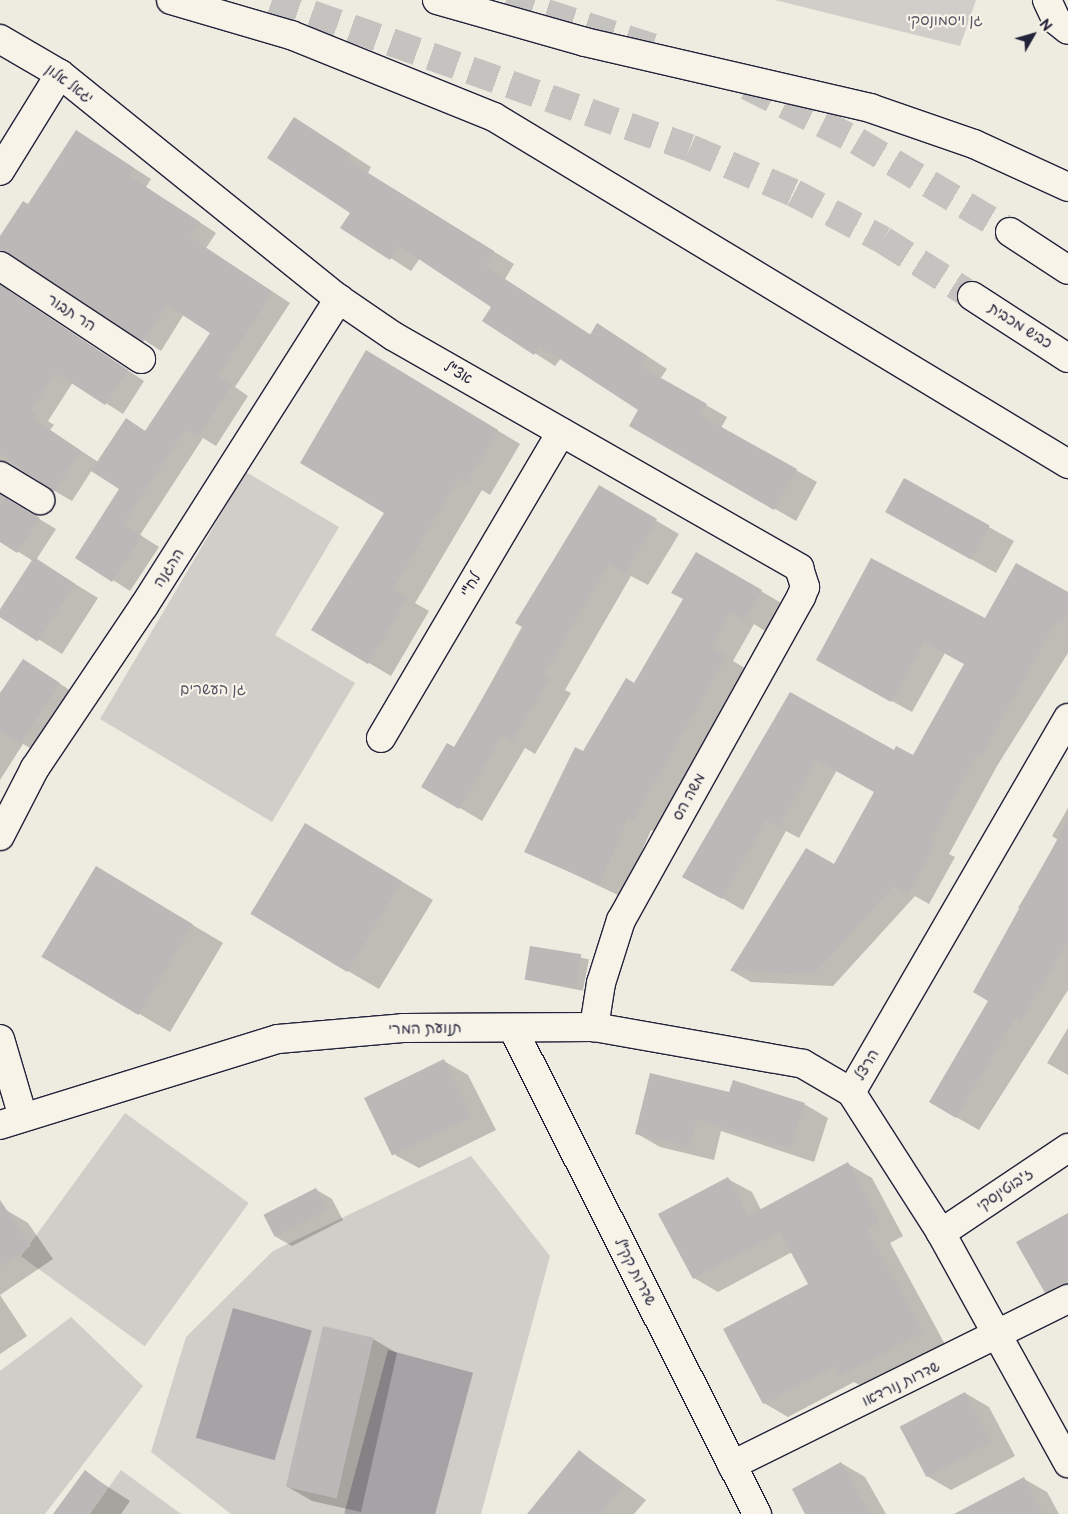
<!DOCTYPE html>
<meta charset="utf-8">
<style>
body{margin:0}
#map{position:relative;width:1068px;height:1514px;overflow:hidden;background:#eeebe1;font-family:"Balsamiq Sans","Playpen Sans Hebrew",sans-serif}
div>[style]{position:absolute}
.green>*{inset:0;background:#d1cdc9;transform-origin:0 0}
.water>*{inset:0;background:#a6a3a6;transform-origin:0 0}
.shadow>*{inset:0;background:#0003;transform-origin:0 0}
.building>*{inset:0;background:#bbb8b7;transform-origin:0 0}
.motorway-tunnel>*{height:28px;margin-top:-14px;transform-origin:0;background:repeating-linear-gradient(90deg,#c5c3c0 0 28px,transparent 0 42px)}
.roads{filter:drop-shadow(1px 0 #22223b) drop-shadow(-1px 0 #22223b) drop-shadow(0 1px #22223b) drop-shadow(0 -1px #22223b)}
.minor>*{height:28px;margin:-14px;padding:0 14px;transform-origin:14px;border-radius:14px;background:#f7f3e8}
.tertiary>*{height:28px;margin:-14px;padding:0 14px;transform-origin:14px;border-radius:14px;background:#f7f3e8}
.secondary>*{height:28px;margin:-14px;padding:0 14px;transform-origin:14px;border-radius:14px;background:#f7f3e8}
.motorway>*{height:28px;margin:-14px;padding:0 14px;transform-origin:14px;border-radius:14px;background:#f7f3e8}
span{translate:-50% -50%;white-space:nowrap;text-align:center;line-height:1.15;-webkit-text-stroke:4.5px #f7f3e8;paint-order:stroke}
.park-label{font-size:15px;color:#575566}
.street-label{font-size:15px;color:#22223b}
.north{position:absolute;left:1008px;top:10px;width:50px;height:50px;-webkit-text-stroke:4px #f7f3e8;paint-order:stroke;rotate:52deg;font-size:14px;font-weight:700;line-height:20px;text-align:center;color:#22223b}
.north::after{content:'';display:block;margin:auto;width:18px;height:22px;background:#22223b;clip-path:polygon(50% 0,100% 100%,50% 72%,0 100%)}
</style>
<div id="map">
<div class="green">
<div style="clip-path:polygon(775px 0,976px 0,960px 46px)"></div>
<div style="clip-path:polygon(246px 472px,339px 527px,275px 635px,355px 683px,272px 822px,100px 719px)"></div>
<div style="left:125px;top:1113px;width:153px;height:177px;rotate:36deg"></div>
<div style="clip-path:polygon(471px 1156px,550px 1256px,481px 1514px,231px 1514px,151px 1452px,186px 1337px,273px 1251px)"></div>
<div style="clip-path:polygon(71px 1317px,143px 1386px,45px 1514px,0 1514px,0 1371px)"></div>
<div style="clip-path:polygon(121px 1470px,181px 1514px,90px 1514px)"></div>
</div>
<div class="water">
<div style="left:233px;top:1308px;width:82px;height:135px;rotate:16deg"></div>
<div style="left:388px;top:1350px;width:88px;height:169px;rotate:15deg"></div>
</div>
<div class="shadow">
<div style="clip-path:polygon(294px 118px,371px 167px,368px 173px,514px 264px,505px 279px,591px 335px,598px 325px,618px 337px,667px 369px,660px 379px,727px 417px,721px 428px,817px 482px,796px 521px,631px 425px,640px 409px,561px 358px,555px 366px,483px 320px,493px 306px,420px 258px,411px 271px,342px 227px,352px 212px)"></div>
<div style="clip-path:polygon(evenodd,94px 142px,151px 179px,146px 187px,216px 233px,206px 248px,290px 303px,235px 387px,248px 396px,216px 446px,203px 438px,140px 535px,159px 547px,130px 591px,77px 557px,121px 489px,92px 470px,72px 501px,19px 470px,10px 472px,1px 486px,9px 501px,56px 529px,36px 560px,98px 598px,62px 654px,0 615px,33px 561px,0 540px,0 239px,94px 142px,23px 261px,161px 351px,184px 314px,212px 332px,147px 432px,126px 420px,98px 462px,50px 430px,54px 425px,48px 421px,73px 382px,123px 414px,144px 381px,9px 291px,1px 276px,23px 261px)"></div>
<div style="clip-path:polygon(389px 365px,520px 444px,490px 495px,482px 490px,415px 603px,429px 611px,391px 676px,313px 630px,386px 512px)"></div>
<div style="clip-path:polygon(904px 480px,1014px 541px,996px 573px,911px 525px)"></div>
<div style="clip-path:polygon(599px 487px,679px 534px,648px 585px,631px 576px,565px 690px,571px 693px,535px 754px,525px 748px,482px 821px,423px 786px,455px 748px)"></div>
<div style="clip-path:polygon(696px 553px,783px 604px,767px 632px,754px 624px,733px 661px,748px 670px,656px 832px,651px 830px,622px 897px,526px 851px,583px 753px,634px 685px,684px 599px)"></div>
<div style="clip-path:polygon(1068px 594px,1068px 653px,997px 766px,949px 854px,955px 857px,929px 904px,915px 896px,833px 986px,751px 982px,732px 971px,834px 866px,876px 792px,837px 770px,799px 838px,786px 831px,743px 910px,684px 876px,791px 693px,895px 751px,914px 757px,965px 664px,945px 653px,912px 712px,837px 671px)"></div>
<div style="clip-path:polygon(23px 660px,79px 696px,41px 754px,23px 744px,0 780px,0 696px)"></div>
<div style="clip-path:polygon(1068px 808px,1068px 990px,979px 1130px,956px 1117px,990px 1001px,1023px 911px,1018px 908px,1058px 840px,1052px 836px)"></div>
<div style="clip-path:polygon(337px 843px,433px 900px,379px 989px,348px 971px)"></div>
<div style="clip-path:polygon(127px 886px,223px 943px,170px 1032px,43px 957px)"></div>
<div style="left:531px;top:948px;width:59px;height:32px;rotate:11deg"></div>
<div style="clip-path:polygon(1068px 1028px,1068px 1075px,1047px 1063px)"></div>
<div style="clip-path:polygon(444px 1061px,468px 1075px,496px 1130px,419px 1168px,395px 1155px)"></div>
<div style="clip-path:polygon(730px 1094px,804px 1104px,828px 1118px,814px 1162px,721px 1131px,714px 1160px,660px 1147px,636px 1133px)"></div>
<div style="clip-path:polygon(848px 1164px,872px 1178px,903px 1236px,890px 1243px,946px 1346px,865px 1388px,854px 1382px,788px 1417px,764px 1403px,809px 1284px,792px 1252px,718px 1292px,694px 1278px,728px 1179px,752px 1192px,761px 1210px)"></div>
<div style="clip-path:polygon(315px 1189px,332px 1199px,343px 1220px,292px 1246px,276px 1237px)"></div>
<div style="clip-path:polygon(6px 1210px,28px 1223px,53px 1259px,0 1295px,0 1214px)"></div>
<div style="clip-path:polygon(1068px 1214px,1068px 1304px,1046px 1292px)"></div>
<div style="clip-path:polygon(0 1295px,27px 1336px,0 1354px)"></div>
<div style="clip-path:polygon(373px 1339px,397px 1353px,361px 1512px,312px 1501px,288px 1487px)"></div>
<div style="clip-path:polygon(965px 1393px,989px 1407px,1015px 1456px,951px 1490px,927px 1476px)"></div>
<div style="clip-path:polygon(579px 1451px,646px 1500px,634px 1514px,528px 1514px)"></div>
<div style="clip-path:polygon(841px 1463px,865px 1477px,886px 1514px,808px 1514px)"></div>
<div style="clip-path:polygon(85px 1472px,130px 1501px,121px 1514px,55px 1514px)"></div>
<div style="clip-path:polygon(1024px 1479px,1047px 1492px,1059px 1514px,956px 1514px)"></div>
</div>
<div class="building">
<div style="clip-path:polygon(294px 117px,351px 154px,347px 160px,494px 251px,485px 266px,590px 335px,597px 323px,647px 356px,640px 366px,707px 404px,700px 415px,797px 469px,774px 510px,629px 426px,638px 410px,540px 346px,534px 355px,482px 321px,491px 307px,399px 246px,390px 260px,340px 228px,350px 213px,267px 158px)"></div>
<div style="clip-path:polygon(76px 130px,134px 168px,129px 176px,200px 222px,190px 237px,273px 292px,218px 376px,232px 385px,198px 437px,186px 429px,123px 524px,142px 536px,112px 582px,75px 558px,119px 489px,91px 471px,126px 418px,145px 431px,210px 333px,167px 305px,143px 342px,0 251px,0 236px,23px 201px,28px 204px)"></div>
<div style="clip-path:polygon(0 285px,128px 370px,105px 405px,56px 373px,31px 410px,37px 414px,34px 419px,81px 451px,54px 492px,0 453px)"></div>
<div style="clip-path:polygon(366px 350px,498px 430px,467px 483px,459px 478px,393px 589px,408px 597px,368px 664px,311px 630px,384px 513px,300px 463px)"></div>
<div style="left:904px;top:478px;width:98px;height:39px;rotate:29deg"></div>
<div style="clip-path:polygon(599px 485px,657px 519px,625px 574px,609px 564px,543px 676px,549px 679px,512px 742px,502px 736px,459px 809px,421px 787px,447px 743px,454px 747px,524px 628px,515px 623px)"></div>
<div style="clip-path:polygon(6px 498px,40px 518px,17px 553px,0 542px,0 507px)"></div>
<div style="clip-path:polygon(696px 552px,762px 590px,744px 620px,730px 612px,711px 647px,727px 656px,633px 821px,628px 818px,599px 885px,524px 852px,575px 747px,583px 751px,626px 678px,634px 683px,683px 599px,671px 593px)"></div>
<div style="left:34px;top:557px;width:49px;height:69px;rotate:33deg"></div>
<div style="clip-path:polygon(871px 558px,985px 618px,1016px 563px,1068px 592px,1068px 611px,1060px 625px,1056px 622px,981px 757px,977px 755px,930px 841px,936px 844px,908px 894px,894px 886px,813px 975px,730px 971px,806px 848px,834px 864px,874px 792px,816px 760px,779px 827px,766px 820px,722px 899px,682px 877px,790px 692px,894px 750px,896px 746px,913px 755px,964px 664px,924px 642px,891px 702px,816px 660px)"></div>
<div style="clip-path:polygon(23px 659px,60px 683px,20px 744px,0 731px,0 693px)"></div>
<div style="clip-path:polygon(1068px 820px,1068px 941px,1021px 1021px,1016px 1017px,956px 1118px,929px 1102px,988px 1001px,973px 992px)"></div>
<div style="left:305px;top:823px;width:113px;height:106px;rotate:31deg"></div>
<div style="left:96px;top:866px;width:113px;height:106px;rotate:31deg"></div>
<div style="left:530px;top:946px;width:52px;height:34px;rotate:9deg"></div>
<div style="left:444px;top:1059px;width:64px;height:89px;rotate:64deg"></div>
<div style="clip-path:polygon(650px 1073px,729px 1092px,733px 1080px,805px 1103px,790px 1149px,697px 1119px,690px 1147px,635px 1134px)"></div>
<div style="clip-path:polygon(848px 1162px,880px 1222px,867px 1229px,923px 1332px,840px 1376px,835px 1366px,763px 1404px,723px 1329px,808px 1284px,780px 1232px,693px 1279px,658px 1214px,728px 1177px,748px 1216px)"></div>
<div style="left:316px;top:1188px;width:25px;height:59px;rotate:63deg"></div>
<div style="clip-path:polygon(0 1200px,31px 1246px,0 1267px)"></div>
<div style="clip-path:polygon(1068px 1213px,1068px 1280px,1045px 1293px,1016px 1242px)"></div>
<div style="left:323px;top:1326px;width:52px;height:165px;rotate:13deg"></div>
<div style="left:965px;top:1392px;width:57px;height:74px;rotate:62deg"></div>
<div style="clip-path:polygon(579px 1450px,623px 1486px,600px 1514px,527px 1514px)"></div>
<div style="clip-path:polygon(841px 1462px,870px 1514px,805px 1514px,792px 1489px)"></div>
<div style="clip-path:polygon(85px 1470px,107px 1487px,88px 1514px,53px 1514px)"></div>
<div style="clip-path:polygon(1024px 1477px,1043px 1514px,954px 1514px)"></div>
</div>
<div class="motorway-tunnel">
<div style="left:272px;top:0;width:443px;rotate:19.5deg"></div>
<div style="left:690px;top:148px;width:113px;rotate:23.4deg"></div>
<div style="left:794px;top:193px;width:101px;rotate:27.8deg"></div>
<div style="left:883px;top:240px;width:105px;rotate:32.2deg"></div>
<div style="left:506px;top:0;width:163px;rotate:17.9deg"></div>
<div style="left:747px;top:86px;width:123px;rotate:26.6deg"></div>
<div style="left:857px;top:141px;width:178px;rotate:30.7deg"></div>
</div>
<div class="roads">
<div class="minor">
<div style="left:1047px;top:0;width:23px;rotate:65deg"></div>
<div style="left:1057px;top:21px;width:14px;rotate:39deg"></div>
<div style="left:0;top:39px;width:69px;rotate:30.3deg"></div>
<div style="left:60px;top:74px;width:358px;rotate:38.9deg"></div>
<div style="left:339px;top:299px;width:65px;rotate:34.4deg"></div>
<div style="left:393px;top:336px;width:468px;rotate:29.7deg"></div>
<div style="left:799px;top:568px;width:20px;rotate:72deg"></div>
<div style="left:805px;top:587px;width:11px;rotate:112deg"></div>
<div style="left:801px;top:597px;width:370px;rotate:119.1deg"></div>
<div style="left:621px;top:920px;width:66px;rotate:107.6deg"></div>
<div style="left:601px;top:983px;width:45px;rotate:99deg"></div>
<div style="left:0;top:171px;width:114px;rotate:-58.3deg"></div>
<div style="left:0;top:266px;width:169px;rotate:33.4deg"></div>
<div style="left:0;top:476px;width:47px;rotate:31deg"></div>
<div style="left:381px;top:738px;width:355px;rotate:-59.5deg"></div>
<div style="left:0;top:836px;width:76px;rotate:-62.8deg"></div>
<div style="left:35px;top:768px;width:195px;rotate:-56.1deg"></div>
<div style="left:144px;top:606px;width:364px;rotate:-57.6deg"></div>
<div style="left:513px;top:1029px;width:543px;rotate:63.29deg"></div>
<div style="left:0;top:1039px;width:81px;rotate:73.6deg"></div>
<div style="left:0;top:1125px;width:291px;rotate:-17.2deg"></div>
<div style="left:278px;top:1039px;width:125px;rotate:-5deg"></div>
<div style="left:403px;top:1028px;width:191px;rotate:-0.3deg"></div>
<div style="left:594px;top:1027px;width:212px;rotate:10deg"></div>
<div style="left:803px;top:1064px;width:56px;rotate:30.3deg"></div>
<div style="left:941px;top:1233px;width:153px;rotate:-33.8deg"></div>
<div style="left:732px;top:1465px;width:375px;rotate:-26.3deg"></div>
</div>
<div class="tertiary">
<div style="left:1068px;top:718px;width:432px;rotate:120.1deg"></div>
<div style="left:851px;top:1092px;width:167px;rotate:57.4deg"></div>
<div style="left:941px;top:1233px;width:263px;rotate:61.1deg"></div>
</div>
<div class="secondary">
<div style="left:171px;top:0;width:125px;rotate:16.3deg"></div>
<div style="left:291px;top:35px;width:219px;rotate:22deg"></div>
<div style="left:494px;top:117px;width:671px;rotate:31.15deg"></div>
<div style="left:437px;top:0;width:154px;rotate:15.8deg"></div>
<div style="left:585px;top:42px;width:293px;rotate:13deg"></div>
<div style="left:870px;top:108px;width:110px;rotate:19.1deg"></div>
<div style="left:974px;top:144px;width:103px;rotate:24.6deg"></div>
</div>
<div class="motorway">
<div style="left:1010px;top:232px;width:69px;rotate:33.2deg"></div>
<div style="left:972px;top:296px;width:114px;rotate:32.9deg"></div>
</div>
</div>
<div class="park-label">
<span style="left:945px;top:21px">גן ויסמונסקי</span>
<span style="left:213px;top:690px">גן העשרים</span>
</div>
<div class="street-label">
<span style="left:69px;top:84px;rotate:36deg">יגאל אלון</span>
<span style="left:71px;top:313px;rotate:33deg">הר תבור</span>
<span style="left:1020px;top:326px;rotate:32deg">כביש מכבית</span>
<span style="left:458px;top:373px;rotate:30deg">אצ"ל</span>
<span style="left:169px;top:568px;rotate:-57deg">ההגנה</span>
<span style="left:471px;top:585px;rotate:-60deg">לח"י</span>
<span style="left:689px;top:797px;rotate:-61deg">משה הס</span>
<span style="left:425px;top:1029px;rotate:-1deg">תנועת המרי</span>
<span style="left:867px;top:1065px;rotate:-60deg">הרצל</span>
<span style="left:1005px;top:1190px;rotate:-34deg">ז'בוטינסקי</span>
<span style="left:635px;top:1272px;rotate:63deg">שדרות קק"ל</span>
<span style="left:901px;top:1384px;rotate:-26deg">שדרות נורדאו</span>
</div>
<div class="north">N</div>
</div>
